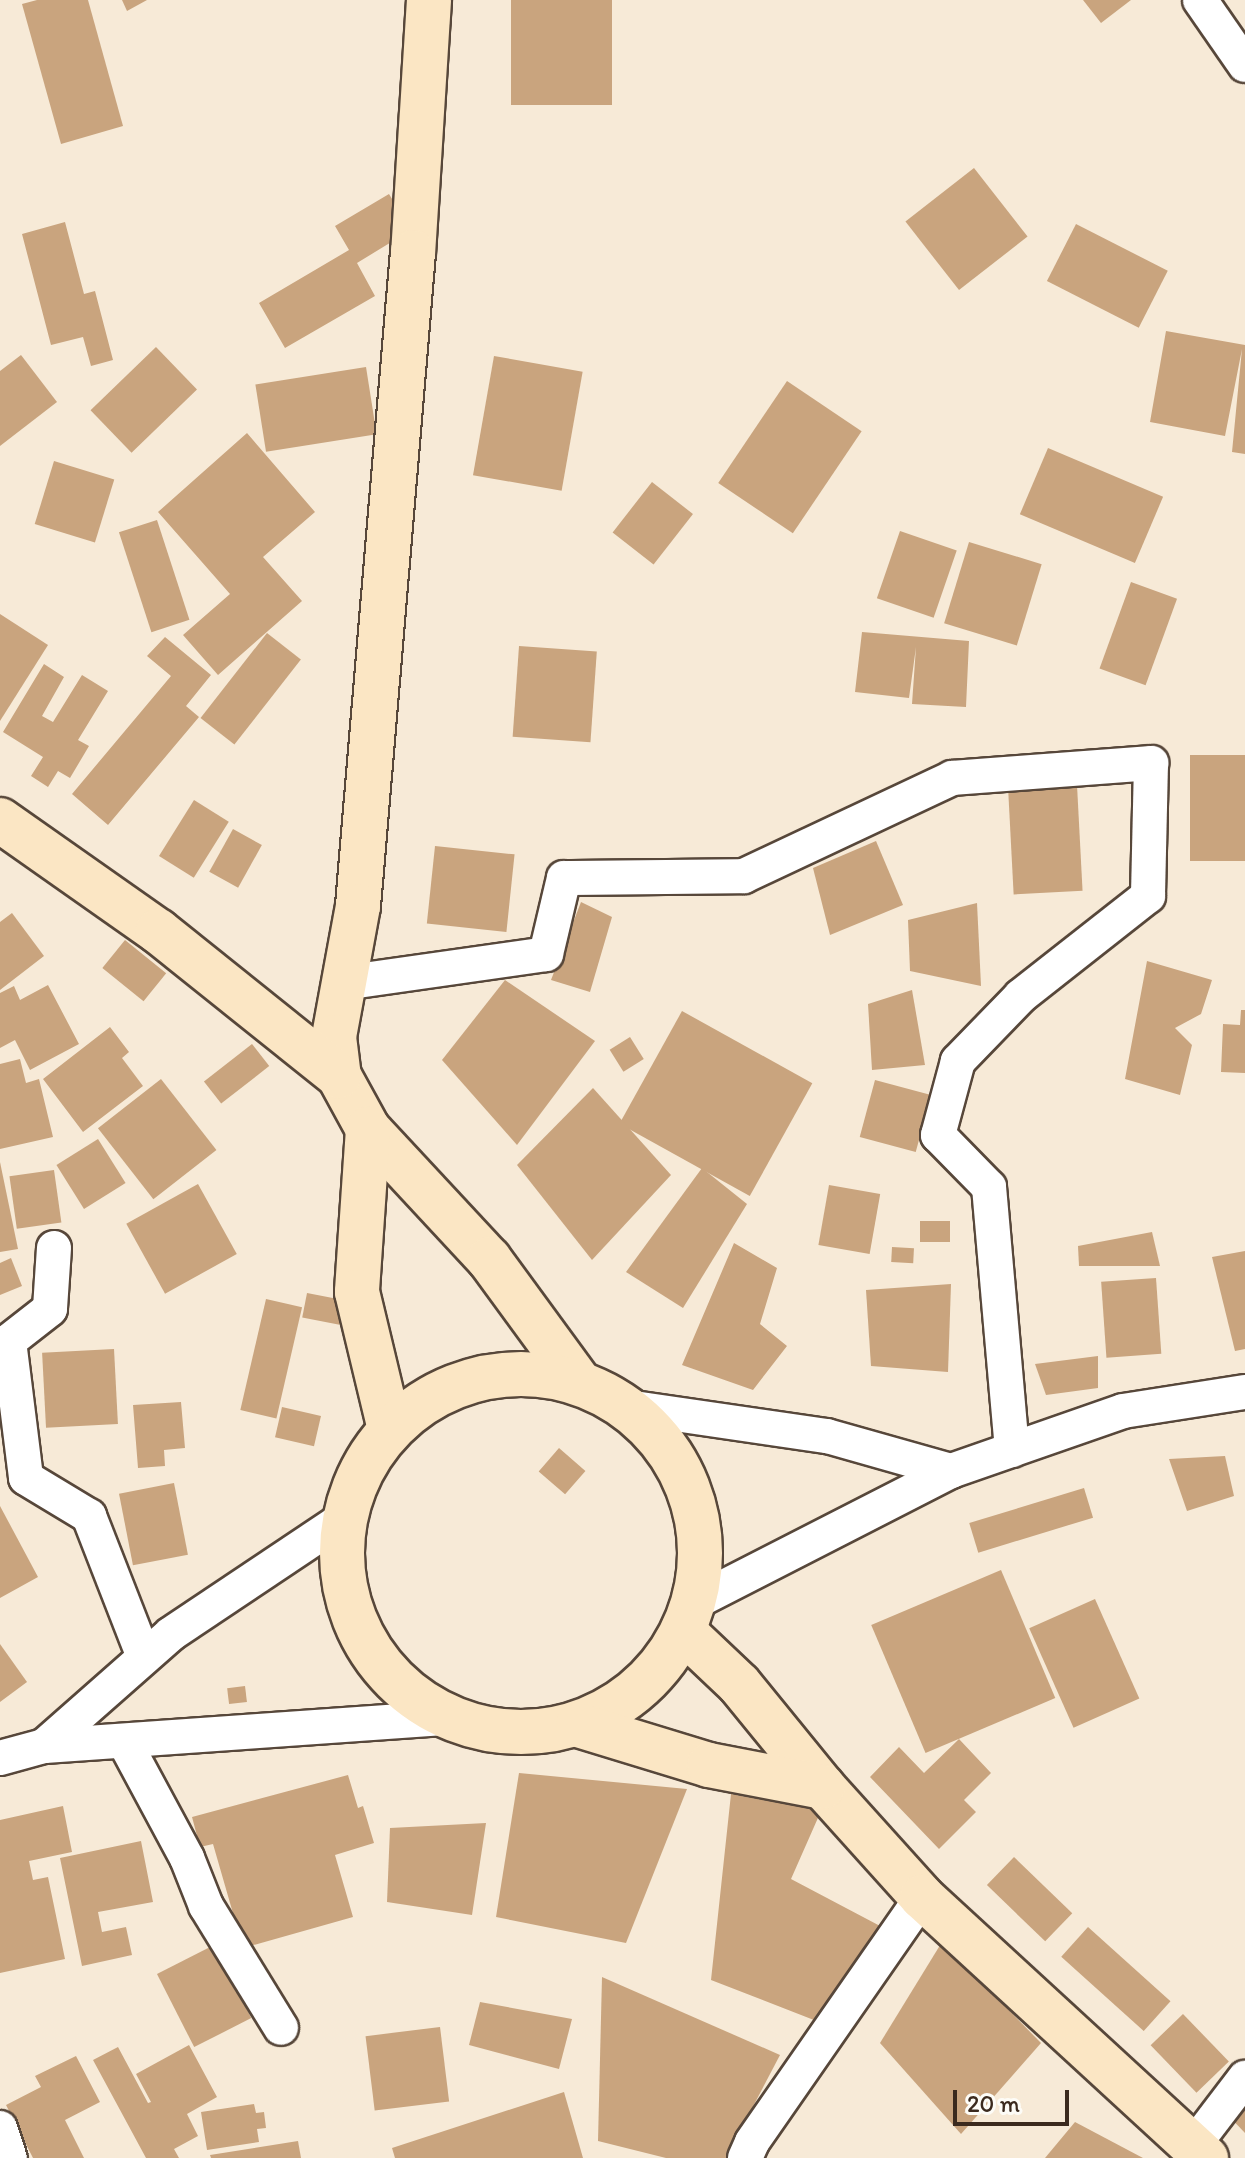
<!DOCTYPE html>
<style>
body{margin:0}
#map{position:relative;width:1245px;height:2158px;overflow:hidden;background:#f7ead7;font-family:Itim,sans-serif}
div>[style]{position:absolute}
.building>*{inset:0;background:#c9a47e;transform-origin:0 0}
.roads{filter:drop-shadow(2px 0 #57473a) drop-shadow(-2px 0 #57473a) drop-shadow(0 2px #57473a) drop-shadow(0 -2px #57473a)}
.street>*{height:34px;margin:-17px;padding:0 17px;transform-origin:17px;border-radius:17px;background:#fff}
.secondary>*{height:44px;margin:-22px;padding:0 22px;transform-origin:22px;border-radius:22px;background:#fbe6c4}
.secondary>.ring{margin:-22px;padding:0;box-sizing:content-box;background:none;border:44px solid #fbe6c4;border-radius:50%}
span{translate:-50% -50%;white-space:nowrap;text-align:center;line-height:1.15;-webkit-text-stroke:7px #fdfcf7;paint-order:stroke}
.scale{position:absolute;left:953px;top:2090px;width:116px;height:36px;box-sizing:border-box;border:4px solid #3b2a1e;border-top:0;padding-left:10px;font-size:24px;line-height:28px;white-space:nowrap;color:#3b2a1e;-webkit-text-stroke:6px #fdfcf7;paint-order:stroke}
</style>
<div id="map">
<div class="building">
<div style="clip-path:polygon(37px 0,88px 0,123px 126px,61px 144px,22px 4px)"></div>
<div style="clip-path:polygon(122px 0,147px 0,127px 11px)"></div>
<div style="left:511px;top:0;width:101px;height:105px"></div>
<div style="clip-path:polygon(1083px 0,1131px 0,1101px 23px)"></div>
<div style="left:974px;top:168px;width:87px;height:87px;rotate:52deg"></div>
<div style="clip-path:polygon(389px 194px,411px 230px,357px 263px,375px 296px,285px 348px,259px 303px,349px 250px,335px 226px)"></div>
<div style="clip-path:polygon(65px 222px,84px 294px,95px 291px,113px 360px,91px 366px,83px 337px,51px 345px,22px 234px)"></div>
<div style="left:1076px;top:224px;width:103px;height:64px;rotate:27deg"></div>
<div style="clip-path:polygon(1166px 331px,1245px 345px,1245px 454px,1232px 452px,1242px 349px,1225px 436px,1150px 422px)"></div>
<div style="left:156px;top:347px;width:59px;height:91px;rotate:46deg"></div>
<div style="clip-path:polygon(21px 355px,57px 402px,0 446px,0 371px)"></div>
<div style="left:494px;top:356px;width:90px;height:121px;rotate:10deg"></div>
<div style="left:366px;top:367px;width:68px;height:112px;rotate:81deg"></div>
<div style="left:787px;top:381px;width:90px;height:123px;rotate:34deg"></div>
<div style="clip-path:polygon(247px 433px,315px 512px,263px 557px,302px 601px,218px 675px,183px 635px,230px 594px,158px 512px)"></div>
<div style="left:1048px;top:448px;width:125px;height:72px;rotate:23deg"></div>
<div style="left:54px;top:461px;width:63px;height:66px;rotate:17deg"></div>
<div style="left:652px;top:482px;width:52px;height:64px;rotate:38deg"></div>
<div style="left:157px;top:520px;width:105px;height:40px;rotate:72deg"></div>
<div style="left:900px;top:531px;width:60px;height:71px;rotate:19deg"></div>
<div style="left:969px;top:542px;width:76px;height:85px;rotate:17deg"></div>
<div style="left:1131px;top:582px;width:49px;height:92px;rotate:20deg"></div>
<div style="clip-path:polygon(0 614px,48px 645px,0 721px)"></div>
<div style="clip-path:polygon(862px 632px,969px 641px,966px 707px,912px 704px,916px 647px,909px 698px,855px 692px)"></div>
<div style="left:267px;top:633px;width:43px;height:108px;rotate:38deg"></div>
<div style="clip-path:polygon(165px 637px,211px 675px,186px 706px,199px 717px,108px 825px,72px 794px,171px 676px,147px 656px)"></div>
<div style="left:519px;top:646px;width:78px;height:91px;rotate:4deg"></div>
<div style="clip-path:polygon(44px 664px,64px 677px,42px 716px,53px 722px,82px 675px,108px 691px,78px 740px,89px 746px,70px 778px,58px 771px,48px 787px,31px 776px,43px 757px,3px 732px)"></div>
<div style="left:1245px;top:755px;width:106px;height:55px;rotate:90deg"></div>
<div style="left:1077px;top:785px;width:106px;height:69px;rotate:87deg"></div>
<div style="left:194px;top:800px;width:41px;height:66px;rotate:32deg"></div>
<div style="left:233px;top:829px;width:33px;height:49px;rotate:29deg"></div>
<div style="clip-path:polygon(876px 841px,903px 905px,830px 935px,813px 868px)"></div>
<div style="left:435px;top:846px;width:80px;height:78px;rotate:6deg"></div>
<div style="clip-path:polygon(581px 902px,612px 917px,590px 992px,551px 980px)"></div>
<div style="clip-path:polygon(977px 903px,981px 986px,910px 971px,908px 920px)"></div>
<div style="clip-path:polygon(12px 913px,44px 956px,0 990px,0 922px)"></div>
<div style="left:125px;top:940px;width:53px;height:36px;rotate:39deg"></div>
<div style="clip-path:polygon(1147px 961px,1212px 980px,1201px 1014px,1175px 1028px,1192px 1045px,1180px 1095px,1125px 1079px)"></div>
<div style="clip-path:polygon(505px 980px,595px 1041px,517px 1145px,442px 1060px)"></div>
<div style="clip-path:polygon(48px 985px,79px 1044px,30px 1070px,15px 1040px,0 1048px,0 993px,14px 986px,20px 1000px)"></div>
<div style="clip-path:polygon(912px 990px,925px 1065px,872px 1070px,868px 1004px)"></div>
<div style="clip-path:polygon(1241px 1010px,1245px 1010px,1245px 1073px,1221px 1072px,1223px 1024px,1240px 1025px)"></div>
<div style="left:682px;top:1011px;width:149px;height:129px;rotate:29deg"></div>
<div style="clip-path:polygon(110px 1027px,129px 1052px,122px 1058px,143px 1086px,83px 1132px,43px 1079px)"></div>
<div style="left:630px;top:1037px;width:26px;height:24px;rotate:58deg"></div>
<div style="left:252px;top:1044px;width:28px;height:61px;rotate:52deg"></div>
<div style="clip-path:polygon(20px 1059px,26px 1083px,39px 1079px,53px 1137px,0 1149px,0 1064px)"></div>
<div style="left:161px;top:1079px;width:90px;height:80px;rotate:52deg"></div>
<div style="left:875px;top:1080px;width:58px;height:59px;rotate:15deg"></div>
<div style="clip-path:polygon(593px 1088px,671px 1175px,592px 1260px,517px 1165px)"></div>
<div style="left:98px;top:1139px;width:52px;height:49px;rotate:58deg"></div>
<div style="clip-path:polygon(0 1162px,18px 1249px,0 1252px)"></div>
<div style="clip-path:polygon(702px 1168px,747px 1204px,683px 1308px,626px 1272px)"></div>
<div style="left:54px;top:1170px;width:53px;height:45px;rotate:82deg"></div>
<div style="left:198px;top:1184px;width:80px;height:82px;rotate:61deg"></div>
<div style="left:829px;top:1185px;width:52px;height:61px;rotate:10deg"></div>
<div style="left:920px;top:1221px;width:30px;height:21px"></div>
<div style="clip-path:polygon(1152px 1232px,1160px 1266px,1079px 1266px,1078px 1246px)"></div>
<div style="clip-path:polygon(734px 1243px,777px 1268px,760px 1324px,787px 1346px,753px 1390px,682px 1365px)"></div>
<div style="left:892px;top:1247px;width:22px;height:15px;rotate:3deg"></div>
<div style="clip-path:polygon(1245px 1251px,1245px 1349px,1235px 1351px,1212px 1257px)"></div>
<div style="clip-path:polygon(11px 1258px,22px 1286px,0 1295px,0 1263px)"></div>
<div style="left:1156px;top:1278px;width:76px;height:55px;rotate:86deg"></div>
<div style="clip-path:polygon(951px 1284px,948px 1372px,871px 1366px,866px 1290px)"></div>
<div style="left:307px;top:1293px;width:38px;height:25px;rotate:11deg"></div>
<div style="left:266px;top:1299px;width:37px;height:114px;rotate:13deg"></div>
<div style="left:114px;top:1349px;width:75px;height:72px;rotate:87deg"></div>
<div style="clip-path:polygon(1098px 1356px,1098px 1388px,1046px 1395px,1035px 1364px)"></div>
<div style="clip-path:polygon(181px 1402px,185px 1448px,164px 1450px,165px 1466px,138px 1468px,133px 1405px)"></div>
<div style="left:282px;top:1407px;width:40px;height:31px;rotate:13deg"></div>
<div style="left:559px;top:1448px;width:35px;height:31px;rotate:41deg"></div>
<div style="clip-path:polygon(1225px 1456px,1234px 1496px,1187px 1511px,1169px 1459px)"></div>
<div style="left:174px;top:1483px;width:73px;height:56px;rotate:79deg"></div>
<div style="left:1084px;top:1488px;width:31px;height:120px;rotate:73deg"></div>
<div style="clip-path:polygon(0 1506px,38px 1577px,0 1598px)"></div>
<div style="left:1001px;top:1570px;width:139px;height:141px;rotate:67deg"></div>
<div style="left:1095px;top:1599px;width:109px;height:72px;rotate:66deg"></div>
<div style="clip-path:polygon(0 1644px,27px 1682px,0 1702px)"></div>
<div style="left:245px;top:1686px;width:16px;height:18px;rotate:83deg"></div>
<div style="clip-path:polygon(959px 1739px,991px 1773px,964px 1800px,976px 1812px,939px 1849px,870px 1777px,899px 1747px,924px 1773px)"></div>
<div style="clip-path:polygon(519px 1773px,687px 1789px,626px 1943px,496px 1917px)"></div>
<div style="clip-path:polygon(348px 1775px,358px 1808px,363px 1806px,374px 1843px,335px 1855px,353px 1917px,243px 1948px,213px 1844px,200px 1847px,192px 1817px)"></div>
<div style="clip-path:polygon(731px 1794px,821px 1811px,791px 1879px,882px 1927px,819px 2022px,711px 1980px)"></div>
<div style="clip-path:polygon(63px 1806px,72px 1852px,29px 1861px,33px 1880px,48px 1877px,65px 1959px,0 1973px,0 1820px)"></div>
<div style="clip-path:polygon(486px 1823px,472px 1915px,387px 1902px,390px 1828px)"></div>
<div style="clip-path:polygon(141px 1841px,153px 1902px,98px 1912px,102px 1932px,126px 1927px,132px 1955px,82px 1966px,60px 1858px)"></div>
<div style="left:1014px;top:1857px;width:81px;height:39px;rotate:44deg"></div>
<div style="left:1088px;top:1927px;width:111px;height:40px;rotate:42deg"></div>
<div style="clip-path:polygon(942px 1942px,1041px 2043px,961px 2134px,880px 2043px)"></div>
<div style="left:214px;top:1945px;width:82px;height:64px;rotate:63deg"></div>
<div style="clip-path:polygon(602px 1977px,780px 2055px,726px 2158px,666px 2158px,598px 2141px)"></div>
<div style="clip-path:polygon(480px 2002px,572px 2019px,559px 2069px,469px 2045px)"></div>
<div style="left:1183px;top:2014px;width:66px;height:45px;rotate:46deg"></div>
<div style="left:440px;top:2027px;width:75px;height:75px;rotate:83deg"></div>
<div style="clip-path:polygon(189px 2045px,217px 2097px,187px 2114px,198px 2136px,174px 2149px,179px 2158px,146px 2158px,93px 2060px,118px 2047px,148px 2103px,151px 2102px,136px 2074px)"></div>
<div style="clip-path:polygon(76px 2056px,100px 2102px,65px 2120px,84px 2158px,33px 2158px,6px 2105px,41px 2087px,35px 2076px)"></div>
<div style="clip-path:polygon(1245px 2088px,1245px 2133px,1226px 2113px)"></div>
<div style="clip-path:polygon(564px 2092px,583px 2158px,395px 2158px,392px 2148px)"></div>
<div style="clip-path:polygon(254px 2104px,256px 2113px,264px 2112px,266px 2128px,257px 2129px,259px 2142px,207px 2150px,201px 2112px)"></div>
<div style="clip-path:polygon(1075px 2122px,1143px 2158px,1045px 2158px)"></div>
<div style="clip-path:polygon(298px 2141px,301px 2158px,211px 2158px,210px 2155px)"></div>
</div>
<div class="roads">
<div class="street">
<div style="left:1200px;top:0;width:79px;rotate:55.3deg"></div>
<div style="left:343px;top:983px;width:205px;rotate:-8.1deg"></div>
<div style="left:546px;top:954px;width:78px;rotate:-76.7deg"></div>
<div style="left:564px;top:878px;width:180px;rotate:-0.6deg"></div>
<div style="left:744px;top:876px;width:230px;rotate:-25.2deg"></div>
<div style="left:952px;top:778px;width:200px;rotate:-4.3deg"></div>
<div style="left:1151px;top:763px;width:133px;rotate:91.3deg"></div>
<div style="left:1148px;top:896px;width:162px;rotate:141.8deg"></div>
<div style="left:1021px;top:996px;width:91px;rotate:134.1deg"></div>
<div style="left:958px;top:1061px;width:77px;rotate:105.1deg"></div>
<div style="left:938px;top:1135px;width:73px;rotate:45.6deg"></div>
<div style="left:989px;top:1187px;width:264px;rotate:85deg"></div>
<div style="left:54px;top:1248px;width:61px;rotate:93.8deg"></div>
<div style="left:50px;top:1309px;width:52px;rotate:142deg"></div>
<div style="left:9px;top:1341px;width:138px;rotate:82.9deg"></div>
<div style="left:26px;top:1478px;width:74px;rotate:31.1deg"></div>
<div style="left:89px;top:1516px;width:151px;rotate:68.7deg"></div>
<div style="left:627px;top:1407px;width:202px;rotate:8.3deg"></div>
<div style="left:827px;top:1436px;width:129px;rotate:15.8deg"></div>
<div style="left:693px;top:1603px;width:290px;rotate:-27.1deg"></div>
<div style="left:951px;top:1471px;width:182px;rotate:-19.2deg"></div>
<div style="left:1123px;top:1411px;width:123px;rotate:-8.9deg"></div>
<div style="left:124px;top:1741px;width:133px;rotate:61.7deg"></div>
<div style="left:187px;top:1858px;width:52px;rotate:68.4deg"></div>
<div style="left:206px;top:1906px;width:143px;rotate:58.4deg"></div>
<div style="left:44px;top:1746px;width:169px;rotate:-41.4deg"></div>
<div style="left:171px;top:1634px;width:208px;rotate:-33.8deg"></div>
<div style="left:0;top:1758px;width:46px;rotate:-15.3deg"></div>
<div style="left:44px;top:1746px;width:405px;rotate:-4deg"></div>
<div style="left:0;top:2128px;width:32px;rotate:72deg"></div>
<div style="left:1193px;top:2146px;width:86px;rotate:-52.6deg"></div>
<div style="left:745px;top:2158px;width:17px;rotate:-66deg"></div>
<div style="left:752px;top:2142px;width:298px;rotate:-55.2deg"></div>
</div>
<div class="secondary">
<div style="left:429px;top:0;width:253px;rotate:93.6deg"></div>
<div style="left:413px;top:252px;width:656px;rotate:94.81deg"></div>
<div style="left:358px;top:906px;width:133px;rotate:100.4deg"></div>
<div style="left:334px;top:1037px;width:39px;rotate:83deg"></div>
<div style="left:339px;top:1076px;width:60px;rotate:61.3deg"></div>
<div style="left:368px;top:1129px;width:178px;rotate:47.1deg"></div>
<div style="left:489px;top:1259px;width:152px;rotate:53.8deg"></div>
<div style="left:0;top:820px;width:193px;rotate:35.1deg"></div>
<div style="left:158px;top:931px;width:232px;rotate:38.7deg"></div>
<div style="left:368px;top:1129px;width:163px;rotate:93.9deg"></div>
<div style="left:357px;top:1292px;width:141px;rotate:76.5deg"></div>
<div class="ring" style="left:342px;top:1374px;width:314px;height:314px"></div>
<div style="left:683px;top:1631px;width:77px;rotate:43.4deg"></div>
<div style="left:739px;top:1684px;width:133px;rotate:50.8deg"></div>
<div style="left:823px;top:1787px;width:148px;rotate:48deg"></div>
<div style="left:922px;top:1897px;width:386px;rotate:42.6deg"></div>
<div style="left:578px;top:1725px;width:137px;rotate:17deg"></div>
<div style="left:709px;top:1765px;width:116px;rotate:10.9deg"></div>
</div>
</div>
<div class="scale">20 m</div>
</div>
